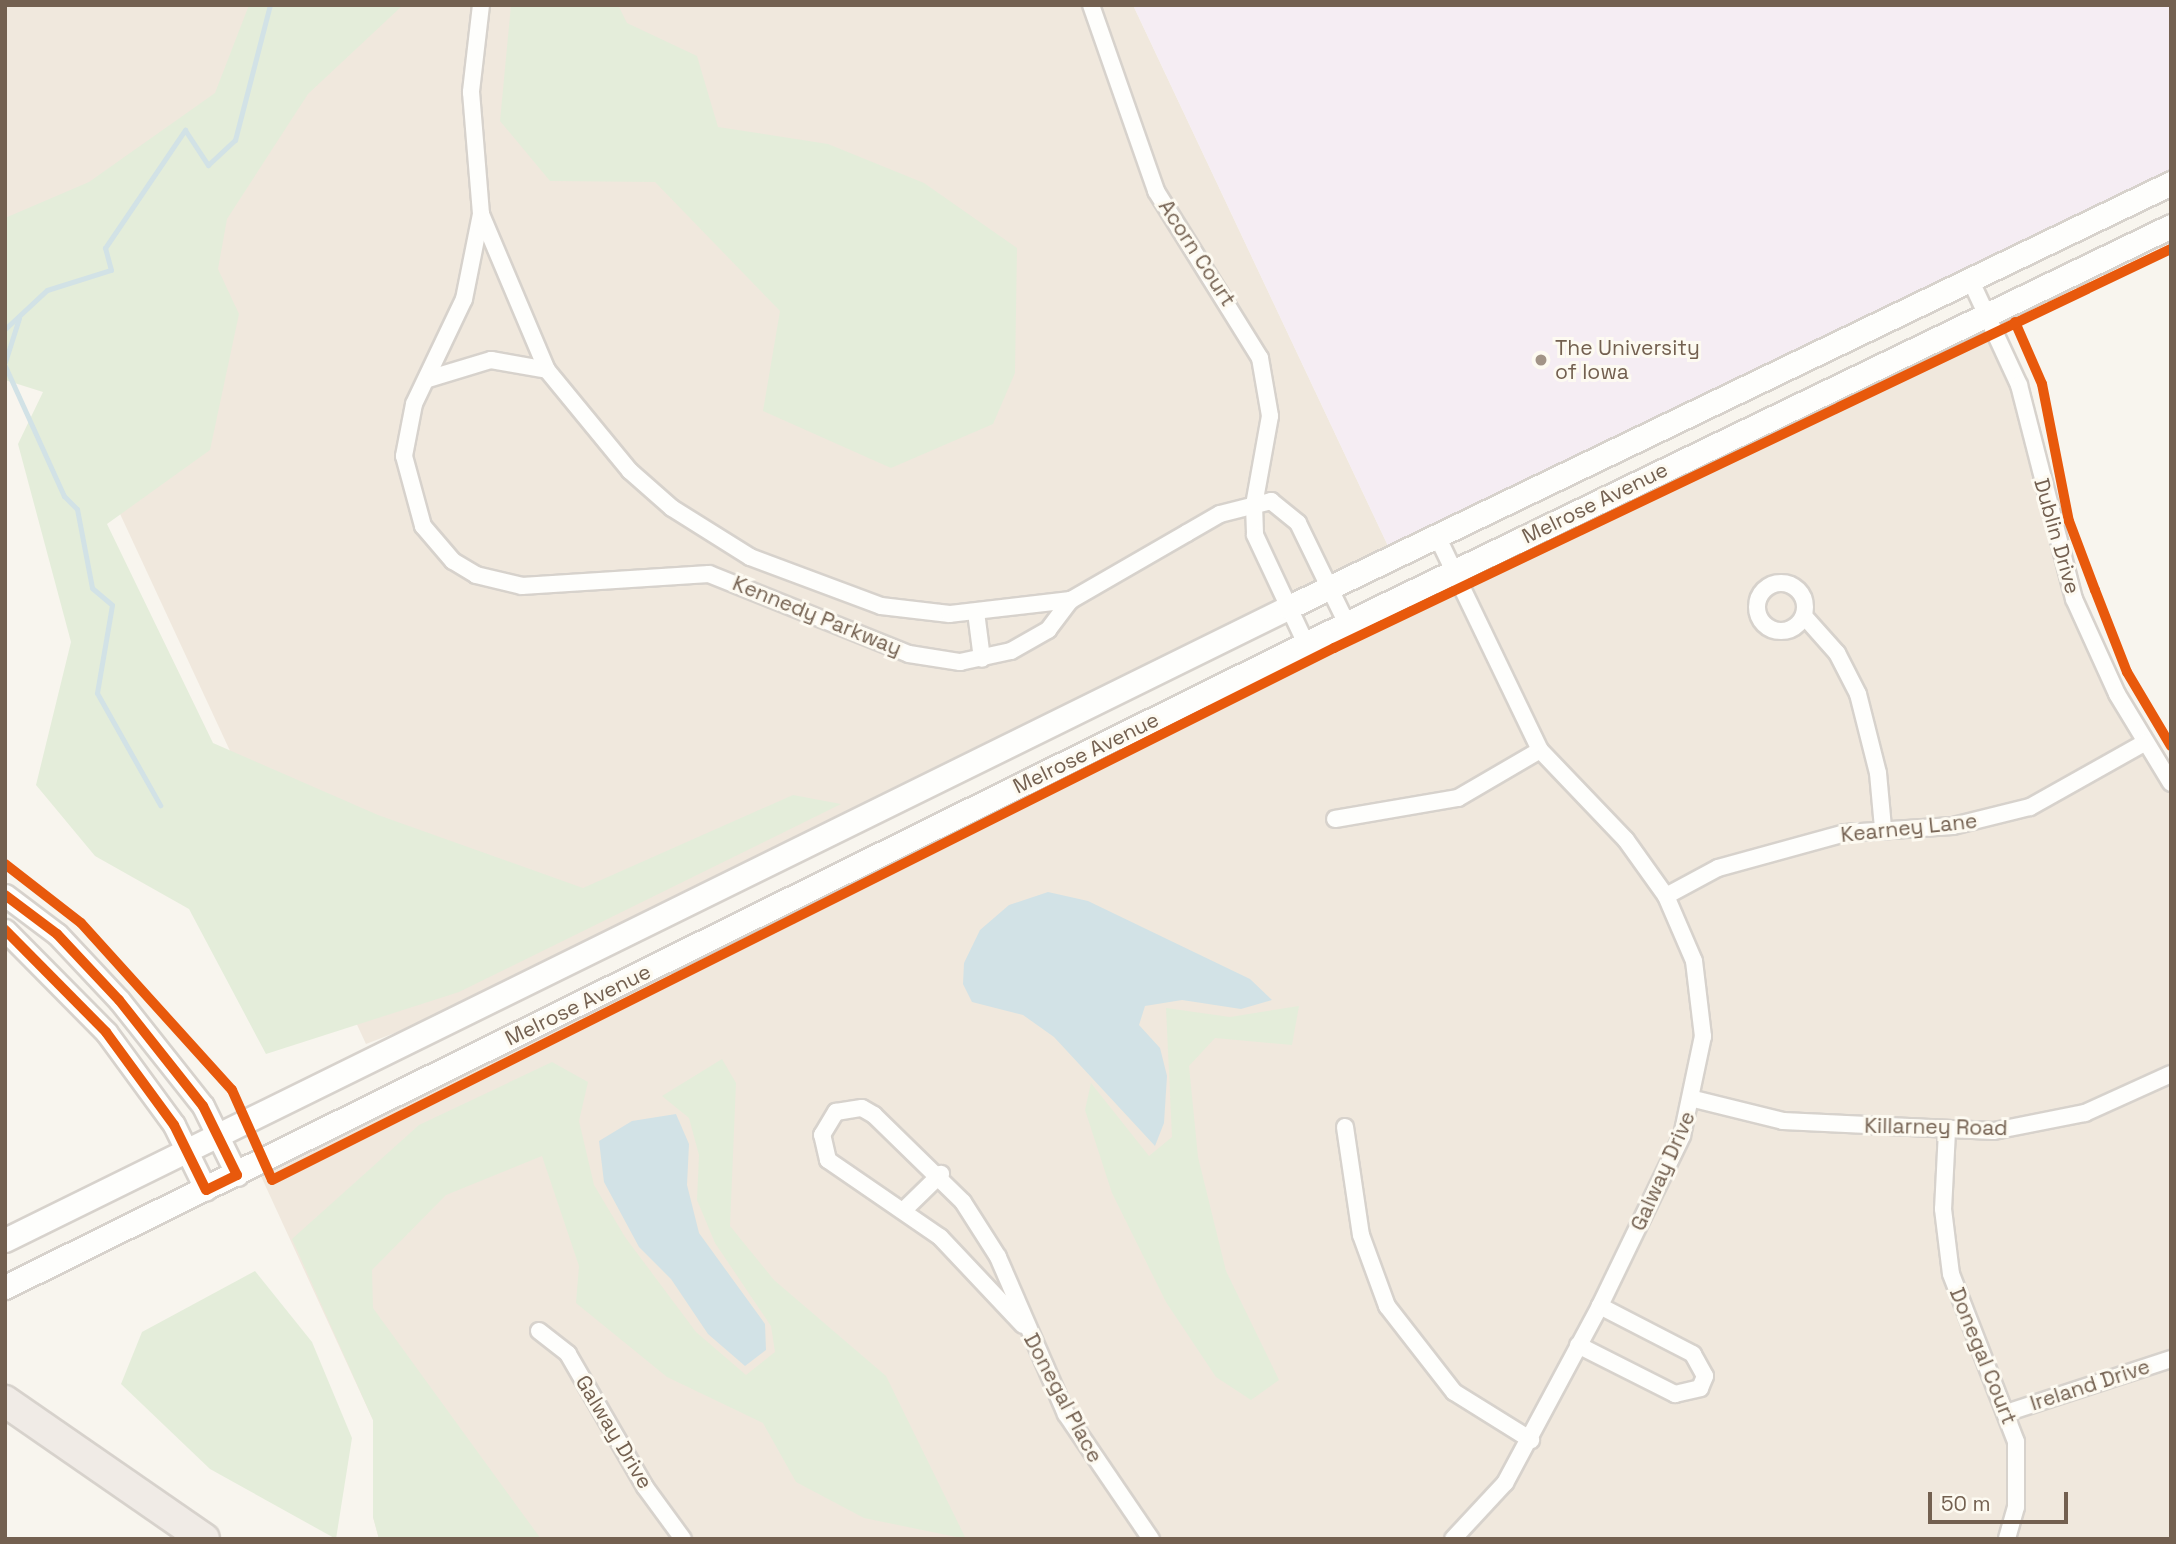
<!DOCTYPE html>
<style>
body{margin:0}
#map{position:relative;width:2176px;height:1544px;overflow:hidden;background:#f8f5ee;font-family:"Space Grotesk",sans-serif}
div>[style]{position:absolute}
.residential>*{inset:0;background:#f0e8dd}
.education>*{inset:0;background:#f5edf3}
.green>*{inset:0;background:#e4edda}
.water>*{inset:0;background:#d2e2e6}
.stream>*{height:5px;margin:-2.5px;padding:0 2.5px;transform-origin:2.5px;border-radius:2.5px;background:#d2e2e6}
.roads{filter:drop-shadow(2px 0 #d7d2cc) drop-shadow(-2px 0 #d7d2cc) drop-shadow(0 2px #d7d2cc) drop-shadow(0 -2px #d7d2cc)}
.minor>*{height:16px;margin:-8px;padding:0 8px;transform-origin:8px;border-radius:8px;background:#fefefc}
.minor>.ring{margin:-8px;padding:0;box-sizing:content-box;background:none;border:16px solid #fefefc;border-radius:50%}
.tertiary>*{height:21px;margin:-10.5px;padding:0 10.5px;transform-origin:10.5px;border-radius:10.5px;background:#fefefc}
.secondary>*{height:23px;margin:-11.5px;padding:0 11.5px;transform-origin:11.5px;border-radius:11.5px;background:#fefefc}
.motorway>*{height:30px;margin:-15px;padding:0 15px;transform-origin:15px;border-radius:15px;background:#f0ebe6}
.cycleway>*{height:10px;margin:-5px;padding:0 5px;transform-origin:5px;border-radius:5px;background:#e8590c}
.dots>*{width:19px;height:19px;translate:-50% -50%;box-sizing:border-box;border:4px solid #fdfaf1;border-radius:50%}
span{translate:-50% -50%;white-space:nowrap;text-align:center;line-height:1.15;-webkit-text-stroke:6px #fdfaf1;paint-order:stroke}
.street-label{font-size:21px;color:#736050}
.poi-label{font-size:21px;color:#736050}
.left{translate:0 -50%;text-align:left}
.frame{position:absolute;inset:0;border:7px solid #736050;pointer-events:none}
.scale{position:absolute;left:1928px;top:1492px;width:140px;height:32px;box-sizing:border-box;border:4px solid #736050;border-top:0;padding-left:9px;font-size:21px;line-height:24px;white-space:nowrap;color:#736050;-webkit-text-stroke:5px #fdfaf1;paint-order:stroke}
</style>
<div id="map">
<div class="residential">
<div style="clip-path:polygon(5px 5px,1133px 5px,1389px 548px,470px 1004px,366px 1044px,5px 266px)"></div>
<div style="clip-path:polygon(1991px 324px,2019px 385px,2074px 599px,2171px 783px,2171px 1539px,379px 1539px,373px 1517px,373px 1420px,260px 1174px,1230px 690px)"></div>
</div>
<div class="education">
<div style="clip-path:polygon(1133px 5px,2171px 5px,2171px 173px,1389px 548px)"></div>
</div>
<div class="green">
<div style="clip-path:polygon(249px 5px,403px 5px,308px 94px,227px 219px,218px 269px,239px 314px,210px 450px,107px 524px,213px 743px,378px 815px,583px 888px,793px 795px,841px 804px,459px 992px,266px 1054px,189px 909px,95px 856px,36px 785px,71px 642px,18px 444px,43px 392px,5px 380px,5px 218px,89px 182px,215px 93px)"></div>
<div style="clip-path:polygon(511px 5px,618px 5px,627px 23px,697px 56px,718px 127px,828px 144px,924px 183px,1017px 248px,1015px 373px,993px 424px,891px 468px,763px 411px,780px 311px,655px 182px,550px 181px,500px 121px)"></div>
<div style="clip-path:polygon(1299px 1006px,1292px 1045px,1215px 1038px,1189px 1066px,1198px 1157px,1226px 1271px,1279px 1380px,1251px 1400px,1216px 1377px,1166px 1302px,1112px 1193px,1085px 1110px,1091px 1083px,1149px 1156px,1172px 1137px,1166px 1008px,1230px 1017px)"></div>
<div style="clip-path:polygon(722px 1059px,736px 1083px,730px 1226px,774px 1280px,886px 1376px,966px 1539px,864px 1518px,796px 1482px,763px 1423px,667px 1377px,576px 1303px,579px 1266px,542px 1156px,446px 1195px,372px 1270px,373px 1308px,541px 1539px,379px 1539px,373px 1517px,373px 1420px,292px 1239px,419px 1125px,552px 1062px,588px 1082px,579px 1121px,594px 1185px,625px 1237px,696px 1332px,746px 1375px,775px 1352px,771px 1326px,715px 1243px,697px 1200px,699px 1155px,689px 1118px,662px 1096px)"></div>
<div style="clip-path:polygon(255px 1271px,312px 1342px,352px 1438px,336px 1539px,210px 1469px,121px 1384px,142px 1332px)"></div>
</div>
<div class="water">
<div style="clip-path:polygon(1048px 892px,1088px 901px,1250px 979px,1272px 1000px,1241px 1009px,1182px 1000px,1145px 1006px,1139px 1025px,1160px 1048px,1167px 1076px,1164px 1123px,1155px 1146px,1054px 1037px,1023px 1015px,972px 1002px,963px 984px,964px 963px,980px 930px,1009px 905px)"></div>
<div style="clip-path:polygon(676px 1114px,689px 1144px,687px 1185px,699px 1233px,765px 1324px,766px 1350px,745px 1366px,708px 1334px,671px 1279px,639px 1247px,604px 1182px,599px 1141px,632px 1121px)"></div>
</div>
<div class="stream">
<div style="left:5px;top:329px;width:57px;rotate:-42.9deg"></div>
<div style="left:47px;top:290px;width:67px;rotate:-17.4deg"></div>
<div style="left:111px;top:270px;width:23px;rotate:-105deg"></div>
<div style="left:105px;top:248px;width:143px;rotate:-55.9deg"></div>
<div style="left:185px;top:130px;width:42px;rotate:56.7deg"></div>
<div style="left:208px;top:165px;width:37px;rotate:-43deg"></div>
<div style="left:235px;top:140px;width:139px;rotate:-75.5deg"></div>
<div style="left:5px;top:362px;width:46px;rotate:-72.3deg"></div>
<div style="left:5px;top:366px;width:143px;rotate:65.6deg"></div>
<div style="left:64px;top:496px;width:18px;rotate:45deg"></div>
<div style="left:77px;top:509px;width:80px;rotate:79.2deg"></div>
<div style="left:92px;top:588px;width:26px;rotate:40deg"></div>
<div style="left:112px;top:605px;width:89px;rotate:99.7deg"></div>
<div style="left:97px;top:693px;width:129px;rotate:60.6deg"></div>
</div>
<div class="roads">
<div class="minor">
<div style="left:481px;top:5px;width:88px;rotate:96.6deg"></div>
<div style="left:471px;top:92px;width:122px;rotate:85.3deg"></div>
<div style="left:481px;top:214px;width:169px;rotate:67.1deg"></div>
<div style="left:547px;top:370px;width:131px;rotate:50.6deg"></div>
<div style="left:630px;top:471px;width:56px;rotate:41.4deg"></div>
<div style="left:672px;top:508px;width:92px;rotate:32.1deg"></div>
<div style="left:750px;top:557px;width:140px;rotate:20.5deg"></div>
<div style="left:881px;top:606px;width:69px;rotate:6.6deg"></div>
<div style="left:950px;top:614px;width:122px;rotate:-6.6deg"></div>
<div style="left:1091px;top:5px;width:197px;rotate:70.7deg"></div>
<div style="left:1156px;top:191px;width:197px;rotate:58.1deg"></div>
<div style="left:1260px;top:358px;width:59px;rotate:80.2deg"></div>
<div style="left:1270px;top:416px;width:90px;rotate:100.2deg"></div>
<div style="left:1254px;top:505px;width:30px;rotate:88deg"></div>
<div style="left:1255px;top:535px;width:120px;rotate:64.9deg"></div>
<div style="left:481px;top:214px;width:87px;rotate:101.3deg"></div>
<div style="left:464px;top:299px;width:116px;rotate:115.5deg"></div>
<div style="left:414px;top:404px;width:53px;rotate:100.9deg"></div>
<div style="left:404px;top:456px;width:73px;rotate:74.8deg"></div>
<div style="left:423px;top:526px;width:46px;rotate:49.4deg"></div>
<div style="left:453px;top:561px;width:27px;rotate:31deg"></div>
<div style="left:476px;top:575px;width:47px;rotate:13.4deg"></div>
<div style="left:522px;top:586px;width:187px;rotate:-3.7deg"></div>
<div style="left:709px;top:574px;width:215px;rotate:21.8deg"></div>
<div style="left:909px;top:654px;width:52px;rotate:8.9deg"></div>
<div style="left:960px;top:662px;width:52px;rotate:-12.2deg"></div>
<div style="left:1011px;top:651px;width:43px;rotate:-29.6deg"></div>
<div style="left:1048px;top:630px;width:38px;rotate:-53deg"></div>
<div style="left:1071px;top:600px;width:134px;rotate:-30deg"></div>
<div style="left:1187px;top:533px;width:38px;rotate:-30deg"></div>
<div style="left:1220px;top:514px;width:53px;rotate:-14.3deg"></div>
<div style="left:1271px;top:501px;width:35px;rotate:39deg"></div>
<div style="left:1298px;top:523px;width:112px;rotate:64.1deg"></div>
<div style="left:1970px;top:279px;width:117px;rotate:65.2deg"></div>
<div style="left:2019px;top:385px;width:221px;rotate:75.6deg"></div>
<div style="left:2074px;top:599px;width:104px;rotate:65.6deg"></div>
<div style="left:2117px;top:694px;width:104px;rotate:58.8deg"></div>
<div style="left:428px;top:379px;width:66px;rotate:-16.8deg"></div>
<div style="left:491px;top:360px;width:57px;rotate:10.1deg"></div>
<div style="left:1437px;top:536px;width:237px;rotate:64.3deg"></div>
<div style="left:1540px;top:750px;width:124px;rotate:46.3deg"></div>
<div style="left:1626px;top:840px;width:69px;rotate:54.5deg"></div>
<div style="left:1666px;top:896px;width:71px;rotate:66.7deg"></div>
<div style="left:1694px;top:961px;width:76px;rotate:83.2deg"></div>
<div style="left:1703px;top:1036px;width:102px;rotate:101.9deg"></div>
<div style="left:1682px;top:1136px;width:189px;rotate:115.8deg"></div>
<div style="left:1600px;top:1306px;width:201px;rotate:118.2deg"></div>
<div style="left:1505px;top:1483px;width:76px;rotate:132.9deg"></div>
<div class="ring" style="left:1757px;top:583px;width:32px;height:32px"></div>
<div style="left:976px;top:612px;width:47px;rotate:82.7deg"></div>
<div style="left:1804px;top:616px;width:50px;rotate:48.3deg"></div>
<div style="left:1837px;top:653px;width:46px;rotate:62.9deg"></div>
<div style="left:1858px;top:694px;width:81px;rotate:75.8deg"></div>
<div style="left:1878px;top:773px;width:55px;rotate:84.8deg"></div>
<div style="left:1335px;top:819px;width:125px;rotate:-9.7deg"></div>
<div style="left:1458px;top:798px;width:95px;rotate:-30.3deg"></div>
<div style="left:1666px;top:896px;width:59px;rotate:-28.3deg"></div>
<div style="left:1718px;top:868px;width:132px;rotate:-15.4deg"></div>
<div style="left:1845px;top:833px;width:108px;rotate:-3.7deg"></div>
<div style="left:1953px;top:826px;width:79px;rotate:-13.9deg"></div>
<div style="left:2030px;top:807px;width:131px;rotate:-29.3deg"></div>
<div style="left:1694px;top:1099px;width:92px;rotate:13.9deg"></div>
<div style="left:1783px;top:1121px;width:211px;rotate:2.7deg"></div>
<div style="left:1994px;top:1131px;width:93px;rotate:-11.2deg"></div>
<div style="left:2085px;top:1113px;width:94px;rotate:-24.4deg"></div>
<div style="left:1345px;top:1127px;width:109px;rotate:81.6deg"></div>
<div style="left:1361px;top:1235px;width:76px;rotate:69.9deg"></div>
<div style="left:1387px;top:1306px;width:109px;rotate:52.1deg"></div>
<div style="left:1454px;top:1392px;width:91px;rotate:31.9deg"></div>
<div style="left:1947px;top:1131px;width:78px;rotate:92.9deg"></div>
<div style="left:1943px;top:1209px;width:65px;rotate:83deg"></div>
<div style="left:1951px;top:1274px;width:180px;rotate:68.8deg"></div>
<div style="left:2016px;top:1442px;width:65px;rotate:90deg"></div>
<div style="left:2016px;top:1507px;width:33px;rotate:106deg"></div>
<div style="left:906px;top:1208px;width:49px;rotate:-44.2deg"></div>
<div style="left:1023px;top:1325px;width:121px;rotate:-133.3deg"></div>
<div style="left:940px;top:1237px;width:136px;rotate:-145.5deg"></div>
<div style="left:828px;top:1160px;width:26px;rotate:-103deg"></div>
<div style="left:822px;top:1135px;width:27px;rotate:-59deg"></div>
<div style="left:836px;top:1112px;width:26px;rotate:-9deg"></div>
<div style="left:862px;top:1108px;width:14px;rotate:30deg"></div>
<div style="left:874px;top:1115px;width:124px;rotate:44.3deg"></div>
<div style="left:963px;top:1202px;width:65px;rotate:57.5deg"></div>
<div style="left:998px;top:1257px;width:171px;rotate:66.6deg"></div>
<div style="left:1066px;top:1414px;width:151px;rotate:55.8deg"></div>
<div style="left:539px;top:1331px;width:37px;rotate:38deg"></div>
<div style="left:568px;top:1354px;width:154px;rotate:59.9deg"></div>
<div style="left:645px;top:1487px;width:64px;rotate:53.8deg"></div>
<div style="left:1578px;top:1345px;width:109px;rotate:26.8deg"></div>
<div style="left:1675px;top:1394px;width:26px;rotate:-13deg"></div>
<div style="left:1700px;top:1388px;width:13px;rotate:-67deg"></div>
<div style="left:1705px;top:1376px;width:25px;rotate:-119deg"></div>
<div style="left:1693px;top:1354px;width:105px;rotate:-152.7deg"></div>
<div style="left:2009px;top:1412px;width:170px;rotate:-18.1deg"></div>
</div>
<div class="tertiary">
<div style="left:5px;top:895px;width:65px;rotate:36.9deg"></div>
<div style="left:57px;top:934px;width:91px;rotate:46.8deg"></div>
<div style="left:119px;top:1000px;width:135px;rotate:51.6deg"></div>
<div style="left:203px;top:1106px;width:77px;rotate:63.8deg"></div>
<div style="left:5px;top:930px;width:144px;rotate:45.3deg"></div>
<div style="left:106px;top:1032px;width:115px;rotate:53.8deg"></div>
<div style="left:174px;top:1125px;width:72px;rotate:63.8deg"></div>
</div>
<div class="secondary">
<div style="left:5px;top:1240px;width:1432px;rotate:-26.24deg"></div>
<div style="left:1289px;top:607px;width:979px;rotate:-25.67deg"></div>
<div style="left:5px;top:1287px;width:1521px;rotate:-26.31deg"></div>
<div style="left:1368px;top:613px;width:891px;rotate:-25.73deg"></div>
</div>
<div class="motorway">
<div style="left:5px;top:1401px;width:242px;rotate:34.7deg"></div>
</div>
</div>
<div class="cycleway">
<div style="left:2015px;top:322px;width:68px;rotate:66.5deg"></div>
<div style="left:2042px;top:384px;width:140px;rotate:78.9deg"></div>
<div style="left:2069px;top:521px;width:74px;rotate:69.4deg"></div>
<div style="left:2095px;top:590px;width:88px;rotate:68.7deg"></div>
<div style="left:2127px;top:672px;width:86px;rotate:59.3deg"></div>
<div style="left:5px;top:864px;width:96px;rotate:37.8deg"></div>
<div style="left:81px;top:923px;width:225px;rotate:47.9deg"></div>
<div style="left:232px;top:1090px;width:98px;rotate:66deg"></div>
<div style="left:272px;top:1180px;width:1188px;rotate:-26.61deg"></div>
<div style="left:1334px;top:648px;width:927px;rotate:-25.49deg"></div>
<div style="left:5px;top:895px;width:65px;rotate:36.9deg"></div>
<div style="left:57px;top:934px;width:91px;rotate:46.8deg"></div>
<div style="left:119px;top:1000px;width:135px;rotate:51.6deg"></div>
<div style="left:203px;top:1106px;width:77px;rotate:63.8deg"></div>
<div style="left:237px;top:1175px;width:34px;rotate:154deg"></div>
<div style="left:206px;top:1190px;width:72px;rotate:-116.2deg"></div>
<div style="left:174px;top:1125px;width:115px;rotate:-126.2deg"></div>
<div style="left:106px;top:1032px;width:144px;rotate:-134.7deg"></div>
</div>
<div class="dots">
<div style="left:1541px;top:360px;background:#a29487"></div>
</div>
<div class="street-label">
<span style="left:1197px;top:253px;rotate:57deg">Acorn Court</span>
<span style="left:1595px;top:503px;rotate:-26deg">Melrose Avenue</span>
<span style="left:2057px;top:536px;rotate:74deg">Dublin Drive</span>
<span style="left:817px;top:616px;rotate:22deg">Kennedy Parkway</span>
<span style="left:1086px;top:753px;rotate:-26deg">Melrose Avenue</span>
<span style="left:1909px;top:828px;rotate:-6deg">Kearney Lane</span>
<span style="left:578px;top:1005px;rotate:-26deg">Melrose Avenue</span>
<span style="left:1936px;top:1127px;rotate:1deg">Killarney Road</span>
<span style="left:1663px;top:1171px;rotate:-66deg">Galway Drive</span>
<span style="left:1983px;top:1356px;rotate:68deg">Donegal Court</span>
<span style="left:2090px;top:1385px;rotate:-18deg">Ireland Drive</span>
<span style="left:1063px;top:1398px;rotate:62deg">Donegal Place</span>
<span style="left:614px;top:1432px;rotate:59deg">Galway Drive</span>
</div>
<div class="poi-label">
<span class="left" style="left:1555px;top:360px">The University<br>of Iowa</span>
</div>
<div class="frame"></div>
<div class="scale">50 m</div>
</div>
